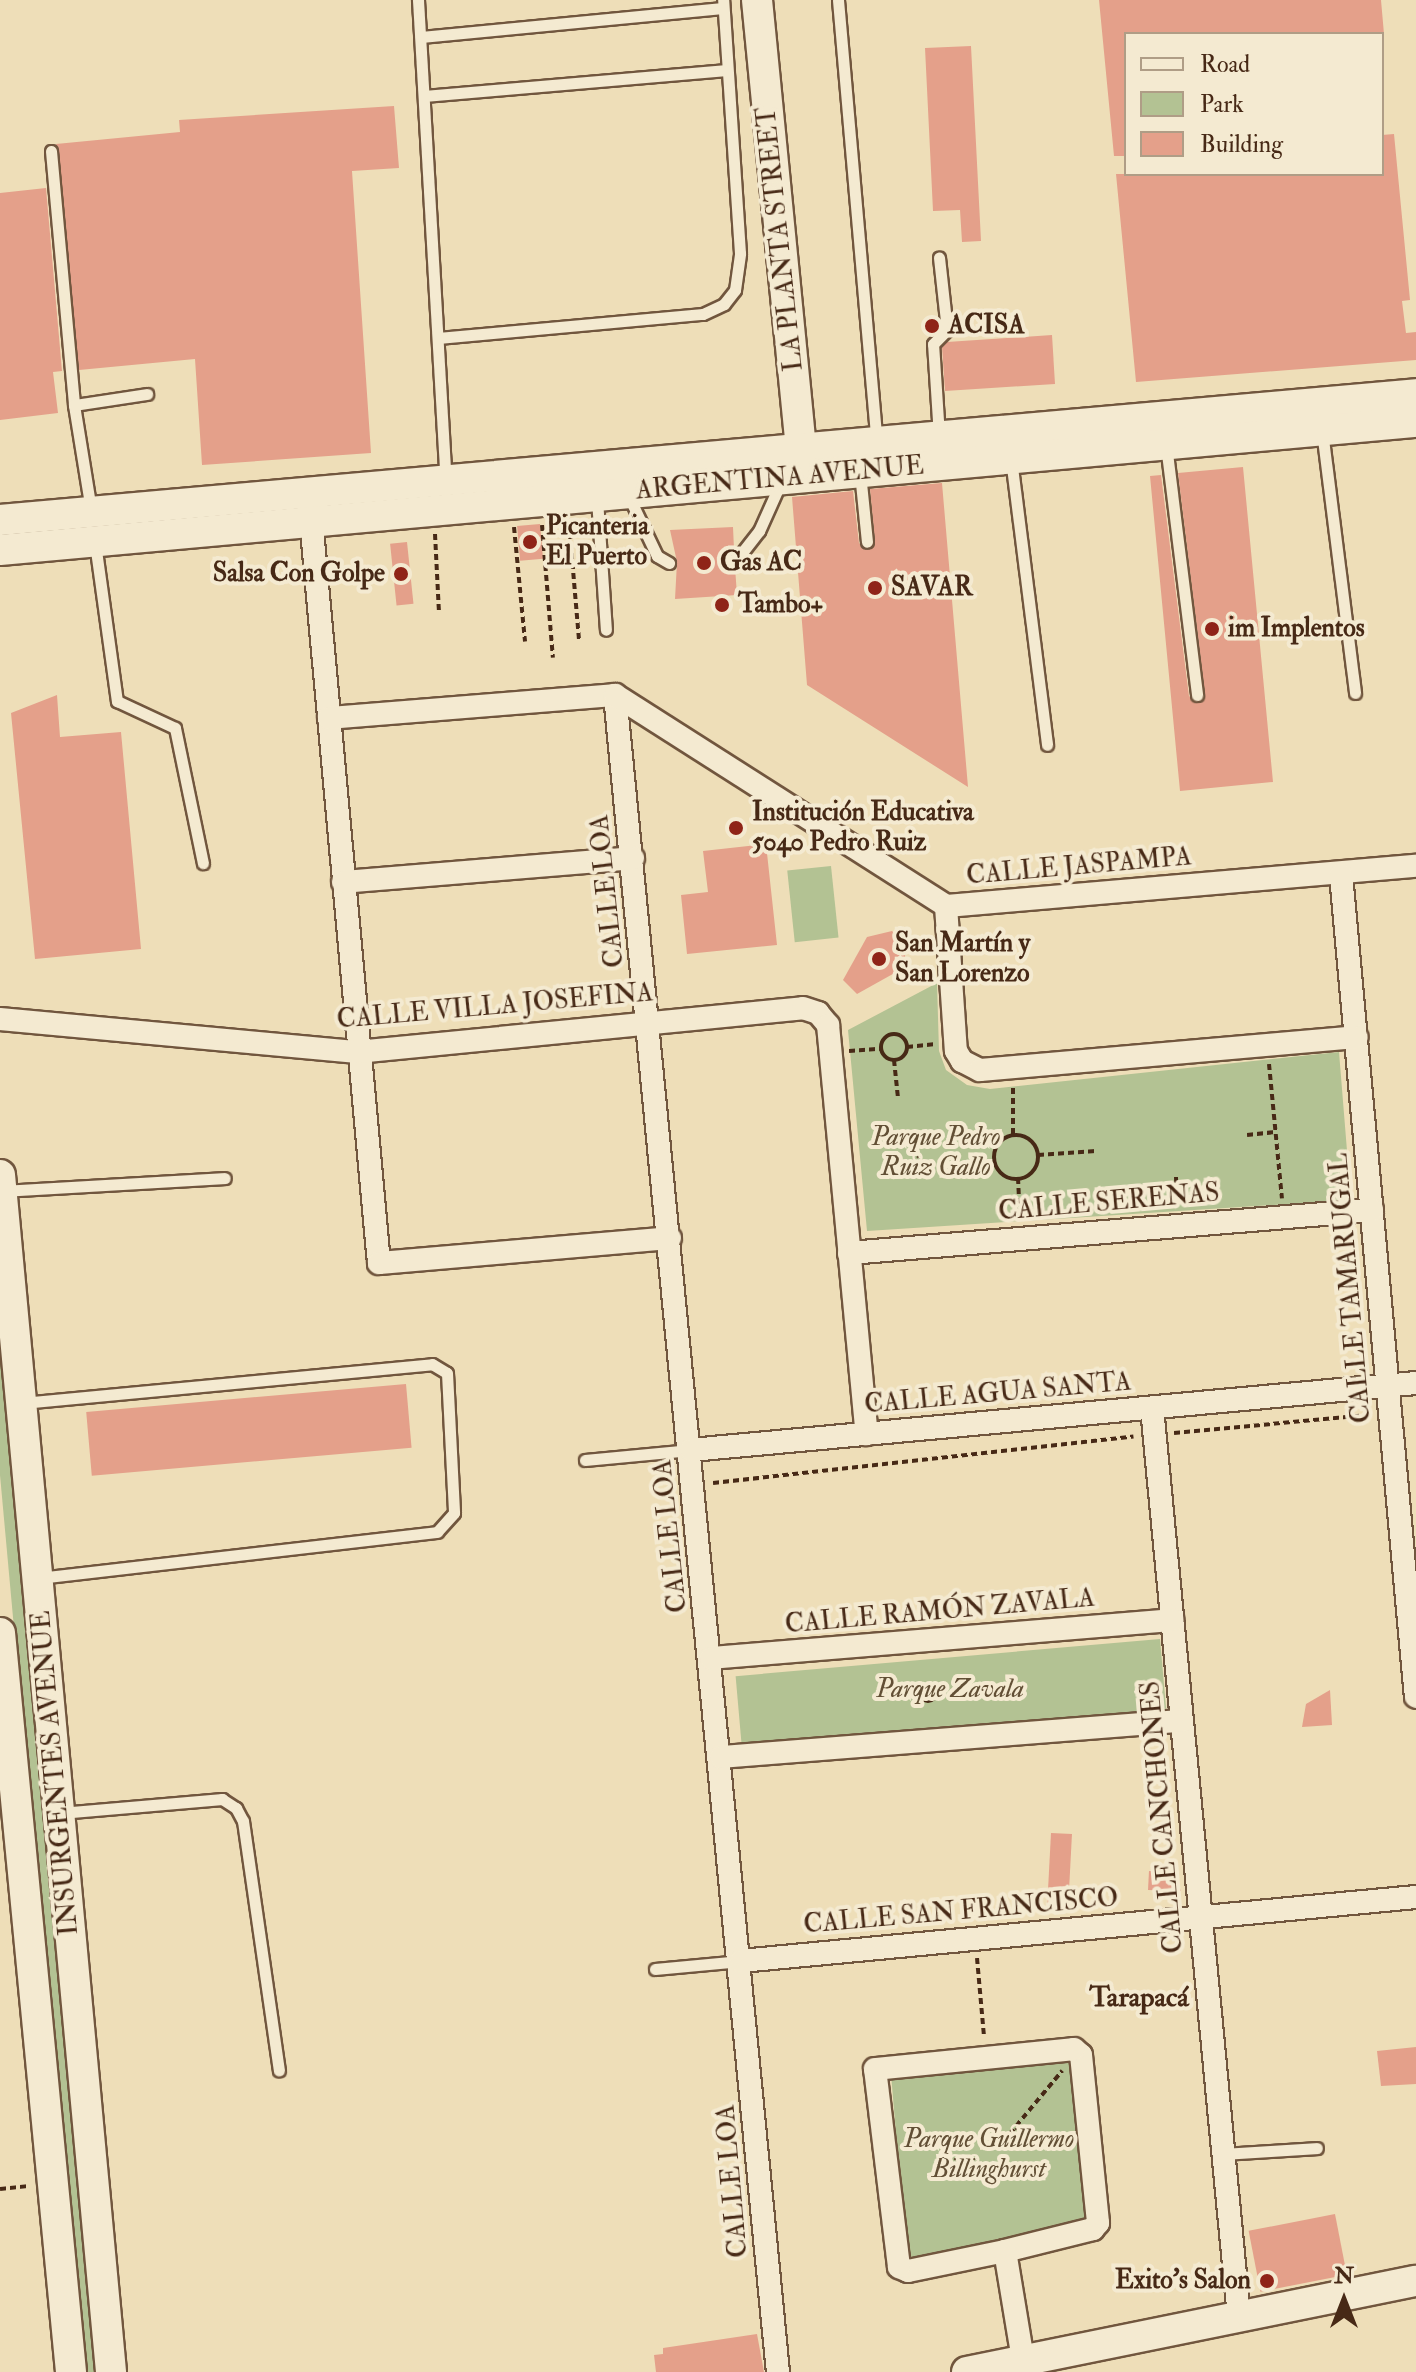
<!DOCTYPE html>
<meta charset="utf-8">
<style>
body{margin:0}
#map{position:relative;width:1416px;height:2372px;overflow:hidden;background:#eedeb8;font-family:"IM FELL Double Pica",serif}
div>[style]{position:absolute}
.green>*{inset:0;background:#b3c293;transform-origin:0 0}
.building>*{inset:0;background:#e4a08a;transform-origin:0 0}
.path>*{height:4px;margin-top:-2px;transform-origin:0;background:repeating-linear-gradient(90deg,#472916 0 6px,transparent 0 10px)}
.path>.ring{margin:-2px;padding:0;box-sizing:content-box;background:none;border:4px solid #472916;border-radius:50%}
.roads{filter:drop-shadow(2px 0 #71563e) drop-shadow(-2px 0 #71563e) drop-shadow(0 2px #71563e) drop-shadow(0 -2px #71563e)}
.lane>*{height:11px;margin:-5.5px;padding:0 5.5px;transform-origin:5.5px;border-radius:5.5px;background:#f4ead1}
.street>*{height:22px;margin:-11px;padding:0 11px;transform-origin:11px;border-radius:11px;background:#f4ead1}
.secondary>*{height:30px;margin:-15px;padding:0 15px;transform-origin:15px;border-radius:15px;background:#f4ead1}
.dots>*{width:22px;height:22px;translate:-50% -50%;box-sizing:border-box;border:4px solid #f4ead1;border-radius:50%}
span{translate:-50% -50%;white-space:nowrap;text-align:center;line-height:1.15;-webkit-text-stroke:8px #f4ead1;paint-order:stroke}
.street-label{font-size:26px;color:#472916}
.poi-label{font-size:26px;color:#472916;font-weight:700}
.left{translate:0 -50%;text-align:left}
.right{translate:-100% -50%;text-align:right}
.park-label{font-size:26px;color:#624f35;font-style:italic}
.neighbourhood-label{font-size:28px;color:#472916;font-weight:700}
.legend{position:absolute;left:1124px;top:32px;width:260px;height:144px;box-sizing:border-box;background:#f4ead1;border:2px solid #af9d86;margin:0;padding:10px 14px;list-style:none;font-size:24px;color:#472916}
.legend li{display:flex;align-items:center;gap:16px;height:40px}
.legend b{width:40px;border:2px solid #af9d86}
.north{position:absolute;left:1304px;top:2260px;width:80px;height:80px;-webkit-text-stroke:6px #f4ead1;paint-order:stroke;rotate:0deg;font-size:22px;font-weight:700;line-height:32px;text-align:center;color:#472916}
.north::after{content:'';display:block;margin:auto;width:28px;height:36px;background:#472916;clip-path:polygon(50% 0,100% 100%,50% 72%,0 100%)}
</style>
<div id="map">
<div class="green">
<div style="left:831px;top:866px;width:72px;height:44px;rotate:84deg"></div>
<div style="clip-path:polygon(937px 983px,939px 1051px,946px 1070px,967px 1085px,990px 1089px,1339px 1052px,1351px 1200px,867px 1231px,848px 1030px)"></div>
<div style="clip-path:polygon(0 1296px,100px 2372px,82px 2372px,0 1475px)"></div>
<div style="left:1160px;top:1639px;width:70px;height:426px;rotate:85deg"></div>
<div style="clip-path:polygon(1075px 2059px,1089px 2215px,1076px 2230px,907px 2264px,891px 2074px)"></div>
</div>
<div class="building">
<div style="clip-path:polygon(1099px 0,1381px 0,1384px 34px,1126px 34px,1126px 156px,1114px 156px)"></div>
<div style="clip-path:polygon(971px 46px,981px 241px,962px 242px,960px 210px,933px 211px,925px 48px)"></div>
<div style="clip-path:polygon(394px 106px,399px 168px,352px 171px,371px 453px,202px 465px,195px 359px,79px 370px,56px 144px,180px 132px,179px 120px)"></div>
<div style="clip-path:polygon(1394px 134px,1410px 300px,1402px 301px,1406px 333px,1416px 332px,1416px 360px,1136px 382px,1116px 174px,1382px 174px,1382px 135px)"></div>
<div style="clip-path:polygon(46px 188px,62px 371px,53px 372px,58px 413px,0 420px,0 193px)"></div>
<div style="clip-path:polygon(1052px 335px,1055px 384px,945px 391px,942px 347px,947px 342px)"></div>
<div style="clip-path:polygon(1243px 467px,1273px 782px,1180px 791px,1150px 476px,1161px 475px,1189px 696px,1197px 703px,1205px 694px,1178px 473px)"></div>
<div style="clip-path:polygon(942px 483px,968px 787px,807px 685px,792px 497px,853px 491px,859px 543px,867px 550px,875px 542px,870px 489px)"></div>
<div style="left:540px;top:524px;width:35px;height:23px;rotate:85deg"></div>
<div style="clip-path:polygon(733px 527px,734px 549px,729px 559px,735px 567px,737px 595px,675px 599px,677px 562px,670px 530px)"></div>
<div style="left:407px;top:542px;width:62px;height:17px;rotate:84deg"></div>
<div style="clip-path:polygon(57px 695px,60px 737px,121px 732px,141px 949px,35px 959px,11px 713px)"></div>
<div style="clip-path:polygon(766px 844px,777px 945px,687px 954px,681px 895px,708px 892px,703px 851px)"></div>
<div style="clip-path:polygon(892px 931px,908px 947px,900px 970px,857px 994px,843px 980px,867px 937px)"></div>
<div style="left:406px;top:1384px;width:64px;height:321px;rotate:85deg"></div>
<div style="clip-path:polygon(1330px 1690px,1332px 1725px,1302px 1727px,1306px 1704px)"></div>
<div style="left:1051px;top:1833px;width:21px;height:72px;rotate:3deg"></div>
<div style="clip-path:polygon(1149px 1871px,1174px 1872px,1181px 1891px,1148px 1890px)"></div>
<div style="clip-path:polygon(1416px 2047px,1416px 2084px,1381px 2086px,1377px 2051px)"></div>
<div style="left:1335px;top:2214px;width:62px;height:88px;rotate:79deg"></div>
<div style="clip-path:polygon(757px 2334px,764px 2372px,656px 2372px,654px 2355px,663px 2354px,663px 2348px)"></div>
</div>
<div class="path">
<div style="left:569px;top:523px;width:117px;rotate:85.1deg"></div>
<div style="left:542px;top:525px;width:133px;rotate:85.3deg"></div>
<div style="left:514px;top:527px;width:115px;rotate:84.5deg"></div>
<div style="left:435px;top:534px;width:78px;rotate:87.1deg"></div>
<div class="ring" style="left:881px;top:1034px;width:22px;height:22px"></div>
<div style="left:907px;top:1047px;width:29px;rotate:-6deg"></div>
<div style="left:849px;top:1051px;width:31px;rotate:-4deg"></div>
<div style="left:894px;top:1060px;width:37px;rotate:84deg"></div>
<div style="left:1269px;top:1064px;width:135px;rotate:84.5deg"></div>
<div style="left:1013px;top:1088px;width:47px;rotate:90deg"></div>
<div style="left:1247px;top:1135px;width:29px;rotate:-6deg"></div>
<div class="ring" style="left:994px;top:1135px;width:40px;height:40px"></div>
<div style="left:1038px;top:1155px;width:58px;rotate:-3.9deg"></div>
<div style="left:1176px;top:1177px;width:30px;rotate:88deg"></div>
<div style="left:1018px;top:1178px;width:42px;rotate:87.3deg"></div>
<div style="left:1174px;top:1433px;width:195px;rotate:-5.3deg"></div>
<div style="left:713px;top:1483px;width:423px;rotate:-6.3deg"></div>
<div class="ring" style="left:920px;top:1685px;width:12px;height:12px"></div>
<div style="left:977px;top:1958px;width:78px;rotate:84.9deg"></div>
<div style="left:997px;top:2149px;width:102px;rotate:-50.2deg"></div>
<div style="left:0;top:2189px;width:30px;rotate:-6deg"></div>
</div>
<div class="roads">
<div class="lane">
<div style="left:418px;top:0;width:480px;rotate:86.7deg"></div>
<div style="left:838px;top:0;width:444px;rotate:85deg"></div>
<div style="left:421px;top:37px;width:303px;rotate:-5.5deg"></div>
<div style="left:424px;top:96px;width:304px;rotate:-4.9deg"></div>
<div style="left:51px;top:151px;width:255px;rotate:84.8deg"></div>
<div style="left:74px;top:405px;width:106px;rotate:80.8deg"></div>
<div style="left:438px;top:338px;width:266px;rotate:-5.2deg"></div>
<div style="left:703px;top:314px;width:23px;rotate:-25deg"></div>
<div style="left:724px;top:304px;width:18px;rotate:-52deg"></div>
<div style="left:735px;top:290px;width:37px;rotate:-82deg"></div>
<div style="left:740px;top:253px;width:254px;rotate:-93.8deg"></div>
<div style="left:74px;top:405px;width:74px;rotate:-8.6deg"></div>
<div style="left:1322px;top:431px;width:264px;rotate:82.8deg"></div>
<div style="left:939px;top:436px;width:92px;rotate:-93.7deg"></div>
<div style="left:933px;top:344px;width:20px;rotate:-45deg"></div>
<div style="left:947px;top:330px;width:73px;rotate:-96.3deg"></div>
<div style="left:1166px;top:445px;width:252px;rotate:82.9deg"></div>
<div style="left:1011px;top:459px;width:288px;rotate:82.8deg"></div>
<div style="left:860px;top:473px;width:69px;rotate:84.2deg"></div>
<div style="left:629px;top:497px;width:65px;rotate:64.6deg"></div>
<div style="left:657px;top:556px;width:14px;rotate:30deg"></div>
<div style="left:597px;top:499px;width:131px;rotate:86.1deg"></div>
<div style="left:95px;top:543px;width:160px;rotate:82.1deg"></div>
<div style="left:117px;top:701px;width:64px;rotate:25deg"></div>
<div style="left:175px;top:728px;width:138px;rotate:78.3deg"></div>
<div style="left:737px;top:559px;width:36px;rotate:-52deg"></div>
<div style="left:759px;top:531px;width:51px;rotate:-65.9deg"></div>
<div style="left:2px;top:1191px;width:223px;rotate:-3.3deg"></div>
<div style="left:22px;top:1403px;width:412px;rotate:-5.4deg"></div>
<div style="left:432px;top:1364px;width:17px;rotate:31deg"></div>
<div style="left:447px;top:1373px;width:140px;rotate:87.1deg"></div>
<div style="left:454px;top:1513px;width:25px;rotate:132deg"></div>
<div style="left:437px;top:1532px;width:402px;rotate:173.4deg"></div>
<div style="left:585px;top:1460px;width:106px;rotate:-5.4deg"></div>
<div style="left:60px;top:1813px;width:163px;rotate:-4.9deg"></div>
<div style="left:222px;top:1799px;width:17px;rotate:33deg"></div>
<div style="left:236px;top:1808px;width:15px;rotate:62deg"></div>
<div style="left:243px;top:1821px;width:252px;rotate:81.8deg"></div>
<div style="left:655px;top:1969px;width:86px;rotate:-5.3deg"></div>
<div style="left:1224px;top:2154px;width:93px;rotate:-3.7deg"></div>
</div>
<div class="street">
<div style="left:310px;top:508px;width:758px;rotate:84.78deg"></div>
<div style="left:379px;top:1263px;width:292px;rotate:-4.9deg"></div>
<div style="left:615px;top:695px;width:1685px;rotate:84.45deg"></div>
<div style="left:329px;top:718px;width:287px;rotate:-4.6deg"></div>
<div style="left:615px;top:695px;width:393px;rotate:32.5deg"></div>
<div style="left:946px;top:906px;width:472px;rotate:-4.9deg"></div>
<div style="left:1341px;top:875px;width:825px;rotate:84.79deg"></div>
<div style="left:343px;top:882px;width:291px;rotate:-4.7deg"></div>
<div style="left:946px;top:906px;width:145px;rotate:86.1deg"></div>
<div style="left:956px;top:1051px;width:12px;rotate:59deg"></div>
<div style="left:962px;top:1061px;width:20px;rotate:27deg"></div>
<div style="left:980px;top:1070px;width:378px;rotate:-5deg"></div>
<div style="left:0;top:1019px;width:359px;rotate:5.3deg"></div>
<div style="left:357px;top:1052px;width:448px;rotate:-5.6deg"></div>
<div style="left:803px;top:1008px;width:16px;rotate:18deg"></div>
<div style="left:818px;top:1013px;width:16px;rotate:50deg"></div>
<div style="left:828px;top:1025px;width:411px;rotate:84.6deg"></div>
<div style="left:849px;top:1253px;width:525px;rotate:-4.7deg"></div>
<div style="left:1152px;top:1408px;width:913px;rotate:84.53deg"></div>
<div style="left:691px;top:1450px;width:728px;rotate:-5.28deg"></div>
<div style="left:711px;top:1658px;width:463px;rotate:-4.7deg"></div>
<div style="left:721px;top:1757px;width:462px;rotate:-4.5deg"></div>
<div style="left:741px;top:1961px;width:678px;rotate:-5.42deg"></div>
<div style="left:1074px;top:2049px;width:9px;rotate:41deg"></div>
<div style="left:1081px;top:2055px;width:169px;rotate:84.2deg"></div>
<div style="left:1098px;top:2223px;width:8px;rotate:130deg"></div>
<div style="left:1093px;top:2229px;width:91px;rotate:166deg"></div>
<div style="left:1005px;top:2251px;width:99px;rotate:168.3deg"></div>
<div style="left:908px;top:2271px;width:10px;rotate:-156deg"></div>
<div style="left:899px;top:2267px;width:199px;rotate:-96.9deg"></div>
<div style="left:875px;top:2069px;width:200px;rotate:-5.7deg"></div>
<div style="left:1005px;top:2251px;width:110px;rotate:80.6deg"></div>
</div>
<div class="secondary">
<div style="left:757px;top:0;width:470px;rotate:84.4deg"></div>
<div style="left:0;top:520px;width:1422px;rotate:-5.08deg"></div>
<div style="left:0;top:550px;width:1422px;rotate:-5.17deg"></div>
<div style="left:0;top:1175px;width:1202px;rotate:84.7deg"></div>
<div style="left:0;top:1633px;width:742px;rotate:84.51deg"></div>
<div style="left:967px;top:2372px;width:458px;rotate:-11.5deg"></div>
</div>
</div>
<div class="dots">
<div style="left:932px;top:326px;background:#8f2418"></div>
<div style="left:530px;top:542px;background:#8f2418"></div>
<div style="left:704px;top:563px;background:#8f2418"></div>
<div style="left:401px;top:574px;background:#8f2418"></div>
<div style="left:875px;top:588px;background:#8f2418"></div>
<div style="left:722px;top:605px;background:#8f2418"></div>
<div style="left:1212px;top:629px;background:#8f2418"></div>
<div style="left:736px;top:828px;background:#8f2418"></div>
<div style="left:879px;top:959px;background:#8f2418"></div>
<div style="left:1267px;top:2281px;background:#8f2418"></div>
</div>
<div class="street-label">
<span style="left:781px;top:239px;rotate:-96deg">LA PLANTA STREET</span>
<span style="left:780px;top:479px;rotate:-5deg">ARGENTINA AVENUE</span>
<span style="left:1079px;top:867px;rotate:-5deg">CALLE JASPAMPA</span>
<span style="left:608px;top:891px;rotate:-96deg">CALLE LOA</span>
<span style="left:495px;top:1007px;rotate:-5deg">CALLE VILLA JOSEFINA</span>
<span style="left:1109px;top:1203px;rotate:-5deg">CALLE SERENAS</span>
<span style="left:1351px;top:1288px;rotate:-95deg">CALLE TAMARUGAL</span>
<span style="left:998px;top:1394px;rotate:-5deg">CALLE AGUA SANTA</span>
<span style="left:671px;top:1536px;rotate:-96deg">CALLE LOA</span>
<span style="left:940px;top:1612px;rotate:-5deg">CALLE RAMÓN ZAVALA</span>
<span style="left:56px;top:1773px;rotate:-95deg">INSURGENTES AVENUE</span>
<span style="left:1163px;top:1817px;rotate:-95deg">CALLE CANCHONES</span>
<span style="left:961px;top:1912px;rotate:-5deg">CALLE SAN FRANCISCO</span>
<span style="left:733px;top:2181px;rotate:-95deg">CALLE LOA</span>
</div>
<div class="poi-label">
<span class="left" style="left:948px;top:326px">ACISA</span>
<span class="left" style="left:546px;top:542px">Picanteria<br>El Puerto</span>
<span class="left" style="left:720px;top:563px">Gas AC</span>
<span class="right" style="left:385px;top:574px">Salsa Con Golpe</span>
<span class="left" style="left:891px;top:588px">SAVAR</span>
<span class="left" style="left:738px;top:605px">Tambo+</span>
<span class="left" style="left:1228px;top:629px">im Implentos</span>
<span class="left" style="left:752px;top:828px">Institución Educativa<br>5040 Pedro Ruiz</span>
<span class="left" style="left:895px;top:959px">San Martín y<br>San Lorenzo</span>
<span class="right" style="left:1251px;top:2281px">Exito's Salon</span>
</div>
<div class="park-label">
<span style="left:936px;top:1153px">Parque Pedro<br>Ruiz Gallo</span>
<span style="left:950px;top:1690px">Parque Zavala</span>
<span style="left:989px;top:2155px">Parque Guillermo<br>Billinghurst</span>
</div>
<div class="neighbourhood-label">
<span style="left:1139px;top:1998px">Tarapacá</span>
</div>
<ul class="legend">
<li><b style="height:10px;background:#f4ead1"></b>Road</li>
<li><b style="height:22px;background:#b3c293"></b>Park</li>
<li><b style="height:22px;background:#e4a08a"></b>Building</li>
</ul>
<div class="north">N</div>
</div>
